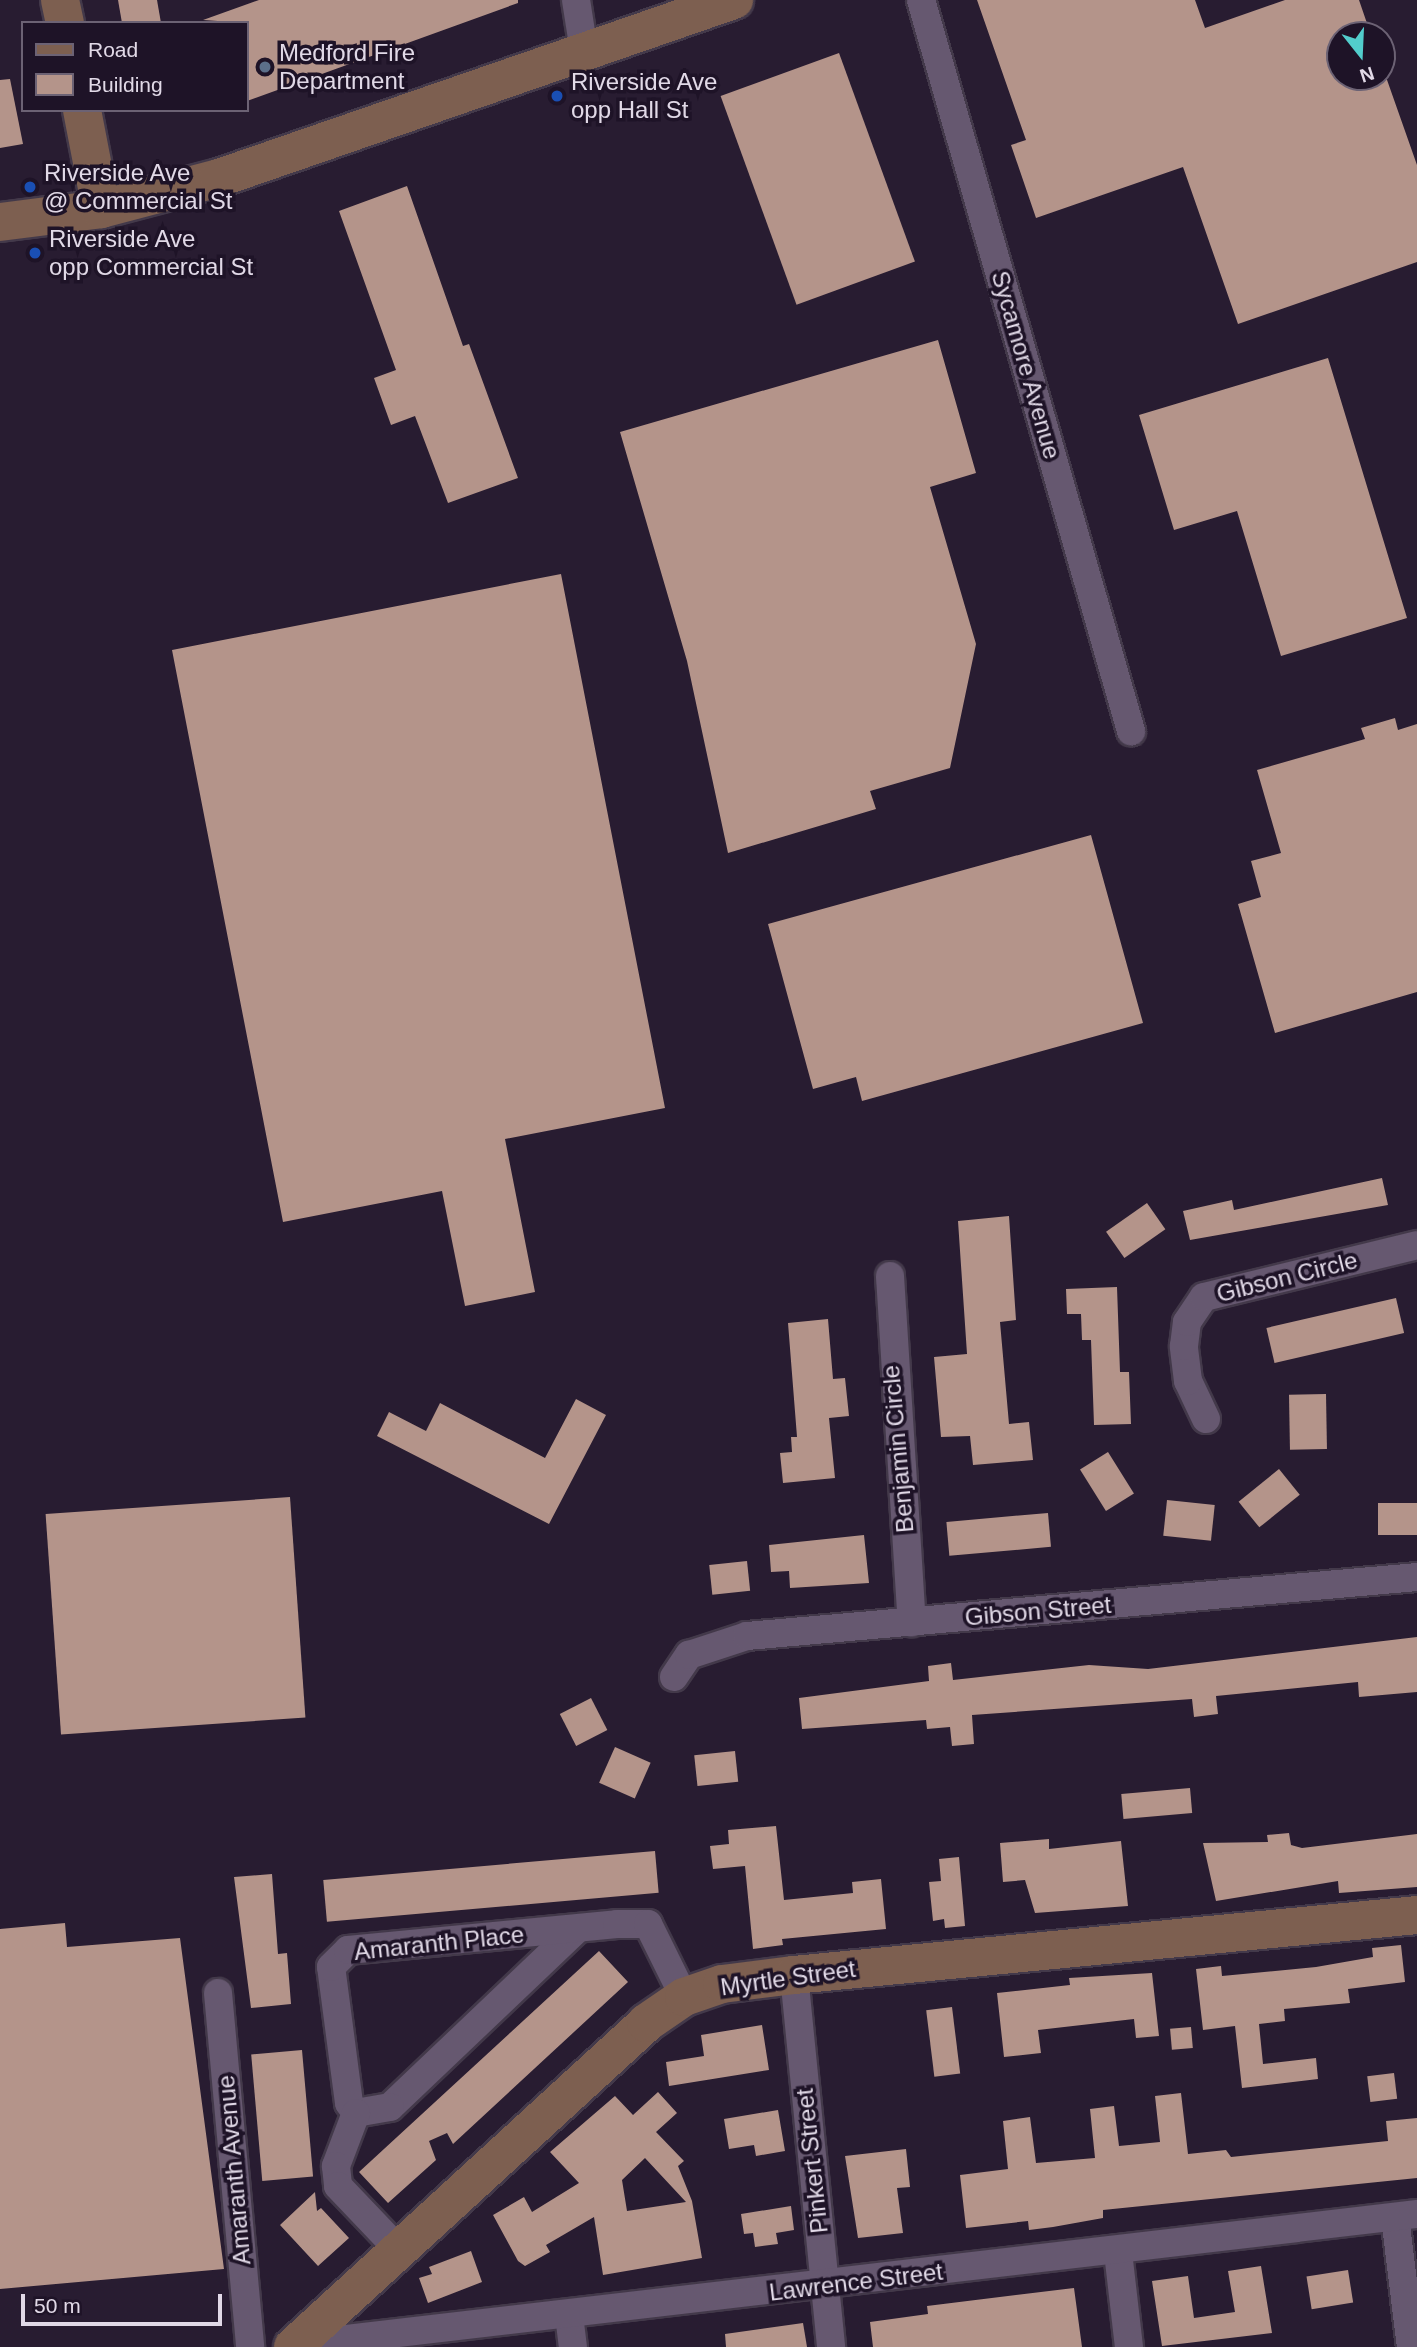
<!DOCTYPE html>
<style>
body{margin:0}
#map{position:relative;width:1417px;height:2347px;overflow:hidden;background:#281c31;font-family:Arial,sans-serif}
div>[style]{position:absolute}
.building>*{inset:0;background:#b4948a;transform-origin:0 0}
.roads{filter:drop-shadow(2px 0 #43394a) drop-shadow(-2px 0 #43394a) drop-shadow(0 2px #43394a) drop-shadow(0 -2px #43394a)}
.street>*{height:28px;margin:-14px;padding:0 14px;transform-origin:14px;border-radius:14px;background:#665870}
.secondary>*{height:38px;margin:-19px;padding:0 19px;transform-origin:19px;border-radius:19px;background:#7d5f50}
.dots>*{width:19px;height:19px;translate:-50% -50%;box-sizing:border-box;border:4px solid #1e1327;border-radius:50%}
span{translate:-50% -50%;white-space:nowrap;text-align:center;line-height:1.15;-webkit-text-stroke:7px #1e1327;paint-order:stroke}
.poi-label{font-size:24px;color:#e1d9e7}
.left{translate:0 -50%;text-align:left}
.street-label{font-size:24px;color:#e1d9e7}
.legend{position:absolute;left:21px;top:21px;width:228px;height:91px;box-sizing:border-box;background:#1e1327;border:2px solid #6c6274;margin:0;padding:9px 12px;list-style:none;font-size:21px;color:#e1d9e7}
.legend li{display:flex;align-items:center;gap:14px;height:35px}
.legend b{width:35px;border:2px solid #6c6274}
.north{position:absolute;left:1326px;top:21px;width:70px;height:70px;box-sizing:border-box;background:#1e1327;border:2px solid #6c6274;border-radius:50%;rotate:162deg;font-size:19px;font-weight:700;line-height:28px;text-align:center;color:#e1d9e7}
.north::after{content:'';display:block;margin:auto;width:24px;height:32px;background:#52cdcc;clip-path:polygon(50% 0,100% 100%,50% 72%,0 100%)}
.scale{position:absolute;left:21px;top:2294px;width:201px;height:32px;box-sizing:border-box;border:4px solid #e1d9e7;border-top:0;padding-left:9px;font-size:21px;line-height:24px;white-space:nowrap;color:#e1d9e7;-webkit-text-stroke:5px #1e1327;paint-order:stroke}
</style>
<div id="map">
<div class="building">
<div style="clip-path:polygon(118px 0,157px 0,161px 23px,122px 23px)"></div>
<div style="clip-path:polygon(259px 0,518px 0,518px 3px,247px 101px,247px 23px,203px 20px)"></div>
<div style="clip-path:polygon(977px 0,1195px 0,1205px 28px,1285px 0,1359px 0,1371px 35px,1340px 35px,1340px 77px,1386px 77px,1417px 165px,1417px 262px,1238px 324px,1183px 167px,1036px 218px,1011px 145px,1026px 140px)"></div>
<div style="left:839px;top:53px;width:222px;height:126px;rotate:70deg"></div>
<div style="clip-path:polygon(10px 79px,23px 144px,0 148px,0 80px)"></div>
<div style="clip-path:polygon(407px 186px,463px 346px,469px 344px,518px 478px,448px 503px,415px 416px,391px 425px,374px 378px,396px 370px,339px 211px)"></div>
<div style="clip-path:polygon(938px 340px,976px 473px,930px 487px,976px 644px,950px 768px,870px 791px,876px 809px,728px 853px,687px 661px,620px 432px)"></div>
<div style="clip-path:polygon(1328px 358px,1407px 618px,1281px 656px,1237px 511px,1174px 530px,1139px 415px)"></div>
<div style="clip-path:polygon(561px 574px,665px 1108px,505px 1139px,535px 1292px,465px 1306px,442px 1191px,283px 1222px,172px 650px)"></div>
<div style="clip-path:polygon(1395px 718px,1398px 730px,1417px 724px,1417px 992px,1275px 1033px,1238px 904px,1261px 897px,1251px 861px,1281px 853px,1257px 770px,1365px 739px,1361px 728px)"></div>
<div style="clip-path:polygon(1091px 835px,1143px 1023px,862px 1101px,856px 1077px,813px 1089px,768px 924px)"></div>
<div style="clip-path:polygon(1382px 1178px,1388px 1205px,1190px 1240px,1183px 1211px,1232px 1200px,1234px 1210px)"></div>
<div style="left:1147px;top:1203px;width:32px;height:50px;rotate:55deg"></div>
<div style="clip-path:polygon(1009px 1216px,1016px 1320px,1000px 1322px,1009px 1424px,1029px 1422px,1033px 1460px,973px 1465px,970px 1436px,941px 1437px,934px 1357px,967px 1354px,958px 1221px)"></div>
<div style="clip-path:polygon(1117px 1287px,1120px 1372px,1129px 1372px,1131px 1424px,1094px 1425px,1091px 1340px,1082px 1340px,1081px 1314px,1067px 1314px,1066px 1289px)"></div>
<div style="left:1396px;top:1298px;width:36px;height:133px;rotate:77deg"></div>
<div style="clip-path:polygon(828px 1319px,833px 1379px,845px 1378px,849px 1416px,829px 1418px,835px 1478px,783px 1483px,780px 1453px,792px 1452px,791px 1437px,797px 1437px,788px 1323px)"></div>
<div style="left:1326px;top:1394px;width:55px;height:37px;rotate:89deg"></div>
<div style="clip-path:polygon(576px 1399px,606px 1415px,549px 1524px,377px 1436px,389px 1412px,426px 1431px,440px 1403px,545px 1458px)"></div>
<div style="left:1108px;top:1452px;width:49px;height:33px;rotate:58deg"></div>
<div style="left:1279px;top:1469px;width:33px;height:52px;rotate:51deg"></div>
<div style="left:290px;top:1497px;width:221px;height:245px;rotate:86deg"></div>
<div style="left:1167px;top:1500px;width:48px;height:36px;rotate:6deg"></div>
<div style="left:1417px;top:1503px;width:32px;height:39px;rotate:90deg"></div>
<div style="left:1048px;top:1513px;width:34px;height:102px;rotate:85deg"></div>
<div style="clip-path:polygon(864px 1535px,869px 1583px,790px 1588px,789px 1571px,771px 1572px,769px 1545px)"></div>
<div style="left:747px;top:1561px;width:30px;height:38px;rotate:84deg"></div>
<div style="clip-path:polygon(1417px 1637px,1417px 1692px,1359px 1697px,1358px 1682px,1216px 1696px,1218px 1714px,1194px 1717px,1192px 1699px,972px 1715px,974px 1744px,952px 1746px,950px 1727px,927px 1729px,926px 1720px,802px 1729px,799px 1698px,929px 1681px,928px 1666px,951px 1663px,953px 1680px,1089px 1665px,1148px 1669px)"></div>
<div style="left:591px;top:1698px;width:36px;height:35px;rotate:63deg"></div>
<div style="left:615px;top:1747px;width:39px;height:39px;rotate:24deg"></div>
<div style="left:735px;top:1751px;width:31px;height:41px;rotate:84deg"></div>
<div style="left:1190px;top:1788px;width:25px;height:69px;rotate:85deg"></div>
<div style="clip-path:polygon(776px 1826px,784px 1900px,853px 1893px,852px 1882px,881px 1879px,886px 1929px,782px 1939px,783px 1945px,753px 1949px,745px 1866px,713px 1869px,710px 1846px,729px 1844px,728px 1830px)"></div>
<div style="clip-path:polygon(1289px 1833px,1291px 1845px,1302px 1848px,1417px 1834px,1417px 1887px,1339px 1893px,1338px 1881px,1216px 1901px,1203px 1843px,1268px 1842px,1267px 1835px)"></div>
<div style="clip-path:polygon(1049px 1839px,1049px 1849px,1121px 1841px,1128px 1906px,1035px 1913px,1025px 1880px,1003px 1882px,1000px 1843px)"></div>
<div style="left:655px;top:1851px;width:42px;height:333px;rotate:85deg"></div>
<div style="clip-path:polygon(959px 1857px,965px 1926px,945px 1928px,944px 1919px,933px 1921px,929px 1882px,941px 1881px,939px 1859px)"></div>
<div style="clip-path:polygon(272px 1874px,278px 1954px,287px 1953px,291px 2004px,251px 2008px,234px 1877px)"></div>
<div style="clip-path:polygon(65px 1923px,67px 1947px,180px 1938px,224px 2269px,0 2289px,0 1929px)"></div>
<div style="clip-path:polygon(1401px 1945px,1405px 1982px,1348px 1989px,1350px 2003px,1284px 2009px,1285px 2021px,1259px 2024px,1263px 2064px,1316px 2058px,1318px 2079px,1242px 2088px,1235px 2026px,1203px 2030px,1196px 1969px,1221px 1966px,1222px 1976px,1316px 1967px,1373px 1957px,1372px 1948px)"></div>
<div style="clip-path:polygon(599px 1951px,628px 1982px,453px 2144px,447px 2133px,429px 2141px,436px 2160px,388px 2203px,359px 2172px)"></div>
<div style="clip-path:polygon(1152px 1973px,1159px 2036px,1136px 2038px,1134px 2019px,1038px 2030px,1041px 2053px,1004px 2057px,997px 1993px,1070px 1985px,1069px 1978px)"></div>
<div style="left:952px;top:2007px;width:67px;height:26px;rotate:83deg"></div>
<div style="clip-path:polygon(762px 2025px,769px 2070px,669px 2086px,666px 2062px,704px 2056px,701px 2035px)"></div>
<div style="left:1191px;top:2027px;width:21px;height:21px;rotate:85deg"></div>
<div style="left:302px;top:2050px;width:127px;height:51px;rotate:85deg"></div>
<div style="left:1394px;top:2073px;width:26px;height:27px;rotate:83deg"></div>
<div style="clip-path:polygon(evenodd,658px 2092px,677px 2113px,656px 2132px,684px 2161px,678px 2166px,692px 2201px,702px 2258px,603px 2275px,594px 2217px,546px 2245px,550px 2252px,525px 2266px,518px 2261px,493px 2215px,524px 2197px,532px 2212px,579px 2183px,550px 2152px,615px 2096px,633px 2115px,658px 2092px,645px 2158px,686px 2202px,627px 2211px,622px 2180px,645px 2158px)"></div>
<div style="clip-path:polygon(1181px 2093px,1188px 2154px,1226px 2150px,1231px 2157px,1388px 2141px,1386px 2121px,1417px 2118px,1417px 2178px,1103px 2210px,1103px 2218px,1053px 2227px,1029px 2230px,1028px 2221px,966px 2228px,960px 2175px,1008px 2169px,1003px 2121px,1030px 2117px,1036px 2163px,1095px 2158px,1090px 2109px,1114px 2106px,1119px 2146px,1160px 2142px,1155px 2096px)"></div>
<div style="clip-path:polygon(778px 2110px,785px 2151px,756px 2156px,754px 2145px,729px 2149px,724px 2119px)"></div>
<div style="clip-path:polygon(906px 2149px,910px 2187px,897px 2188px,903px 2233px,858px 2238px,845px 2156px)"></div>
<div style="clip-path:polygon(315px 2192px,317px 2211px,321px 2208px,349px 2238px,318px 2266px,280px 2225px)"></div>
<div style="clip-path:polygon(791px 2206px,794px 2230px,776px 2233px,778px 2244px,755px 2247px,753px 2233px,744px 2234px,741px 2214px)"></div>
<div style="clip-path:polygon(471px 2251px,482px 2282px,428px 2303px,419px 2278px,432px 2274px,429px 2267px)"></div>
<div style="clip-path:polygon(1261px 2266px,1272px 2333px,1162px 2346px,1152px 2281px,1188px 2276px,1194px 2318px,1235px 2312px,1228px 2271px)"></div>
<div style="left:1348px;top:2270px;width:33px;height:42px;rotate:81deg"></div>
<div style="clip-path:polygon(1074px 2288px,1082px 2347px,873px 2347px,870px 2322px,928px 2314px,927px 2306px)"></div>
<div style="clip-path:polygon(803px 2323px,807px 2347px,726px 2347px,725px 2334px)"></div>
</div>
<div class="roads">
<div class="street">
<div style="left:576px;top:0;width:52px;rotate:81.1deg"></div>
<div style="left:921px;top:0;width:761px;rotate:73.97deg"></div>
<div style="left:890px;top:1276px;width:347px;rotate:86.4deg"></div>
<div style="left:1206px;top:1419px;width:42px;rotate:-115.3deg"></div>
<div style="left:1188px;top:1381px;width:35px;rotate:-97deg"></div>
<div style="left:1184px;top:1346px;width:24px;rotate:-83deg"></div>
<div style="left:1187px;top:1322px;width:30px;rotate:-56deg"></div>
<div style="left:1204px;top:1297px;width:219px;rotate:-13.7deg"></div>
<div style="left:674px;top:1677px;width:27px;rotate:-56deg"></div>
<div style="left:689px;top:1655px;width:61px;rotate:-18.1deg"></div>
<div style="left:747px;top:1636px;width:673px;rotate:-5.03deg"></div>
<div style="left:577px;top:1929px;width:258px;rotate:136.4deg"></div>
<div style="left:390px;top:2107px;width:35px;rotate:170deg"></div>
<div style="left:356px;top:2113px;width:12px;rotate:-125deg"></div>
<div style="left:349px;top:2103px;width:137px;rotate:-97.5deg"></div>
<div style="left:331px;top:1967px;width:24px;rotate:-45deg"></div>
<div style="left:348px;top:1950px;width:270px;rotate:-5.5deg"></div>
<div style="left:617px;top:1924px;width:31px"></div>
<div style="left:648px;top:1924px;width:81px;rotate:63.7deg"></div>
<div style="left:794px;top:1975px;width:374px;rotate:84.3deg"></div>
<div style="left:218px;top:1993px;width:355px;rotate:84.8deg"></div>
<div style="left:356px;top:2113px;width:57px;rotate:110.7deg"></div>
<div style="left:336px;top:2166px;width:20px;rotate:84deg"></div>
<div style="left:338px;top:2186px;width:88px;rotate:46.4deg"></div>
<div style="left:1395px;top:2217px;width:131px;rotate:83deg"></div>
<div style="left:1118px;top:2252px;width:96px;rotate:83.4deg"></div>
<div style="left:569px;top:2315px;width:32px;rotate:83deg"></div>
<div style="left:295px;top:2345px;width:1130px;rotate:-6.66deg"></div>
</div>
<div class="secondary">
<div style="left:60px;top:0;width:24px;rotate:78deg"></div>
<div style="left:82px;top:110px;width:101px;rotate:79.1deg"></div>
<div style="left:0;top:222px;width:102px;rotate:-7.3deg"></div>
<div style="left:101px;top:209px;width:122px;rotate:-14.7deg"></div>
<div style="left:219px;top:178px;width:545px;rotate:-19.07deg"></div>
<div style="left:293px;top:2347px;width:479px;rotate:-42.5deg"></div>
<div style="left:646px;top:2023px;width:46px;rotate:-34.4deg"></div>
<div style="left:684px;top:1997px;width:40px;rotate:-18.9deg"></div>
<div style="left:722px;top:1984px;width:73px;rotate:-7.1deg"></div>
<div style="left:794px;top:1975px;width:626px;rotate:-5.5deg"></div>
</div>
</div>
<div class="dots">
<div style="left:265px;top:67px;background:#5c6f8a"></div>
<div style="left:557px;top:96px;background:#1a4fb4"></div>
<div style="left:30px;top:187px;background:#1a4fb4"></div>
<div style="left:35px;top:253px;background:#1a4fb4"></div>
</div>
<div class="poi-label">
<span class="left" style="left:279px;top:67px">Medford Fire<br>Department</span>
<span class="left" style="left:571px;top:96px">Riverside Ave<br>opp Hall St</span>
<span class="left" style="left:44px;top:187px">Riverside Ave<br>@ Commercial St</span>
<span class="left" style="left:49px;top:253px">Riverside Ave<br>opp Commercial St</span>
</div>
<div class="street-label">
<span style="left:1026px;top:365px;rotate:74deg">Sycamore Avenue</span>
<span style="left:1287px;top:1277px;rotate:-14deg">Gibson Circle</span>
<span style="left:898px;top:1449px;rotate:-95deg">Benjamin Circle</span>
<span style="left:1038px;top:1611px;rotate:-5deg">Gibson Street</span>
<span style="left:439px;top:1943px;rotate:-6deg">Amaranth Place</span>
<span style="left:788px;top:1978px;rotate:-8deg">Myrtle Street</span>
<span style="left:812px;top:2161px;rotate:-96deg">Pinkert Street</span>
<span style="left:234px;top:2170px;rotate:-95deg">Amaranth Avenue</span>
<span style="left:856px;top:2282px;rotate:-7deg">Lawrence Street</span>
</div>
<ul class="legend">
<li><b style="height:9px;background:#7d5f50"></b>Road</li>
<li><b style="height:19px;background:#b4948a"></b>Building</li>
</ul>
<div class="north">N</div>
<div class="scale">50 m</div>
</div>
